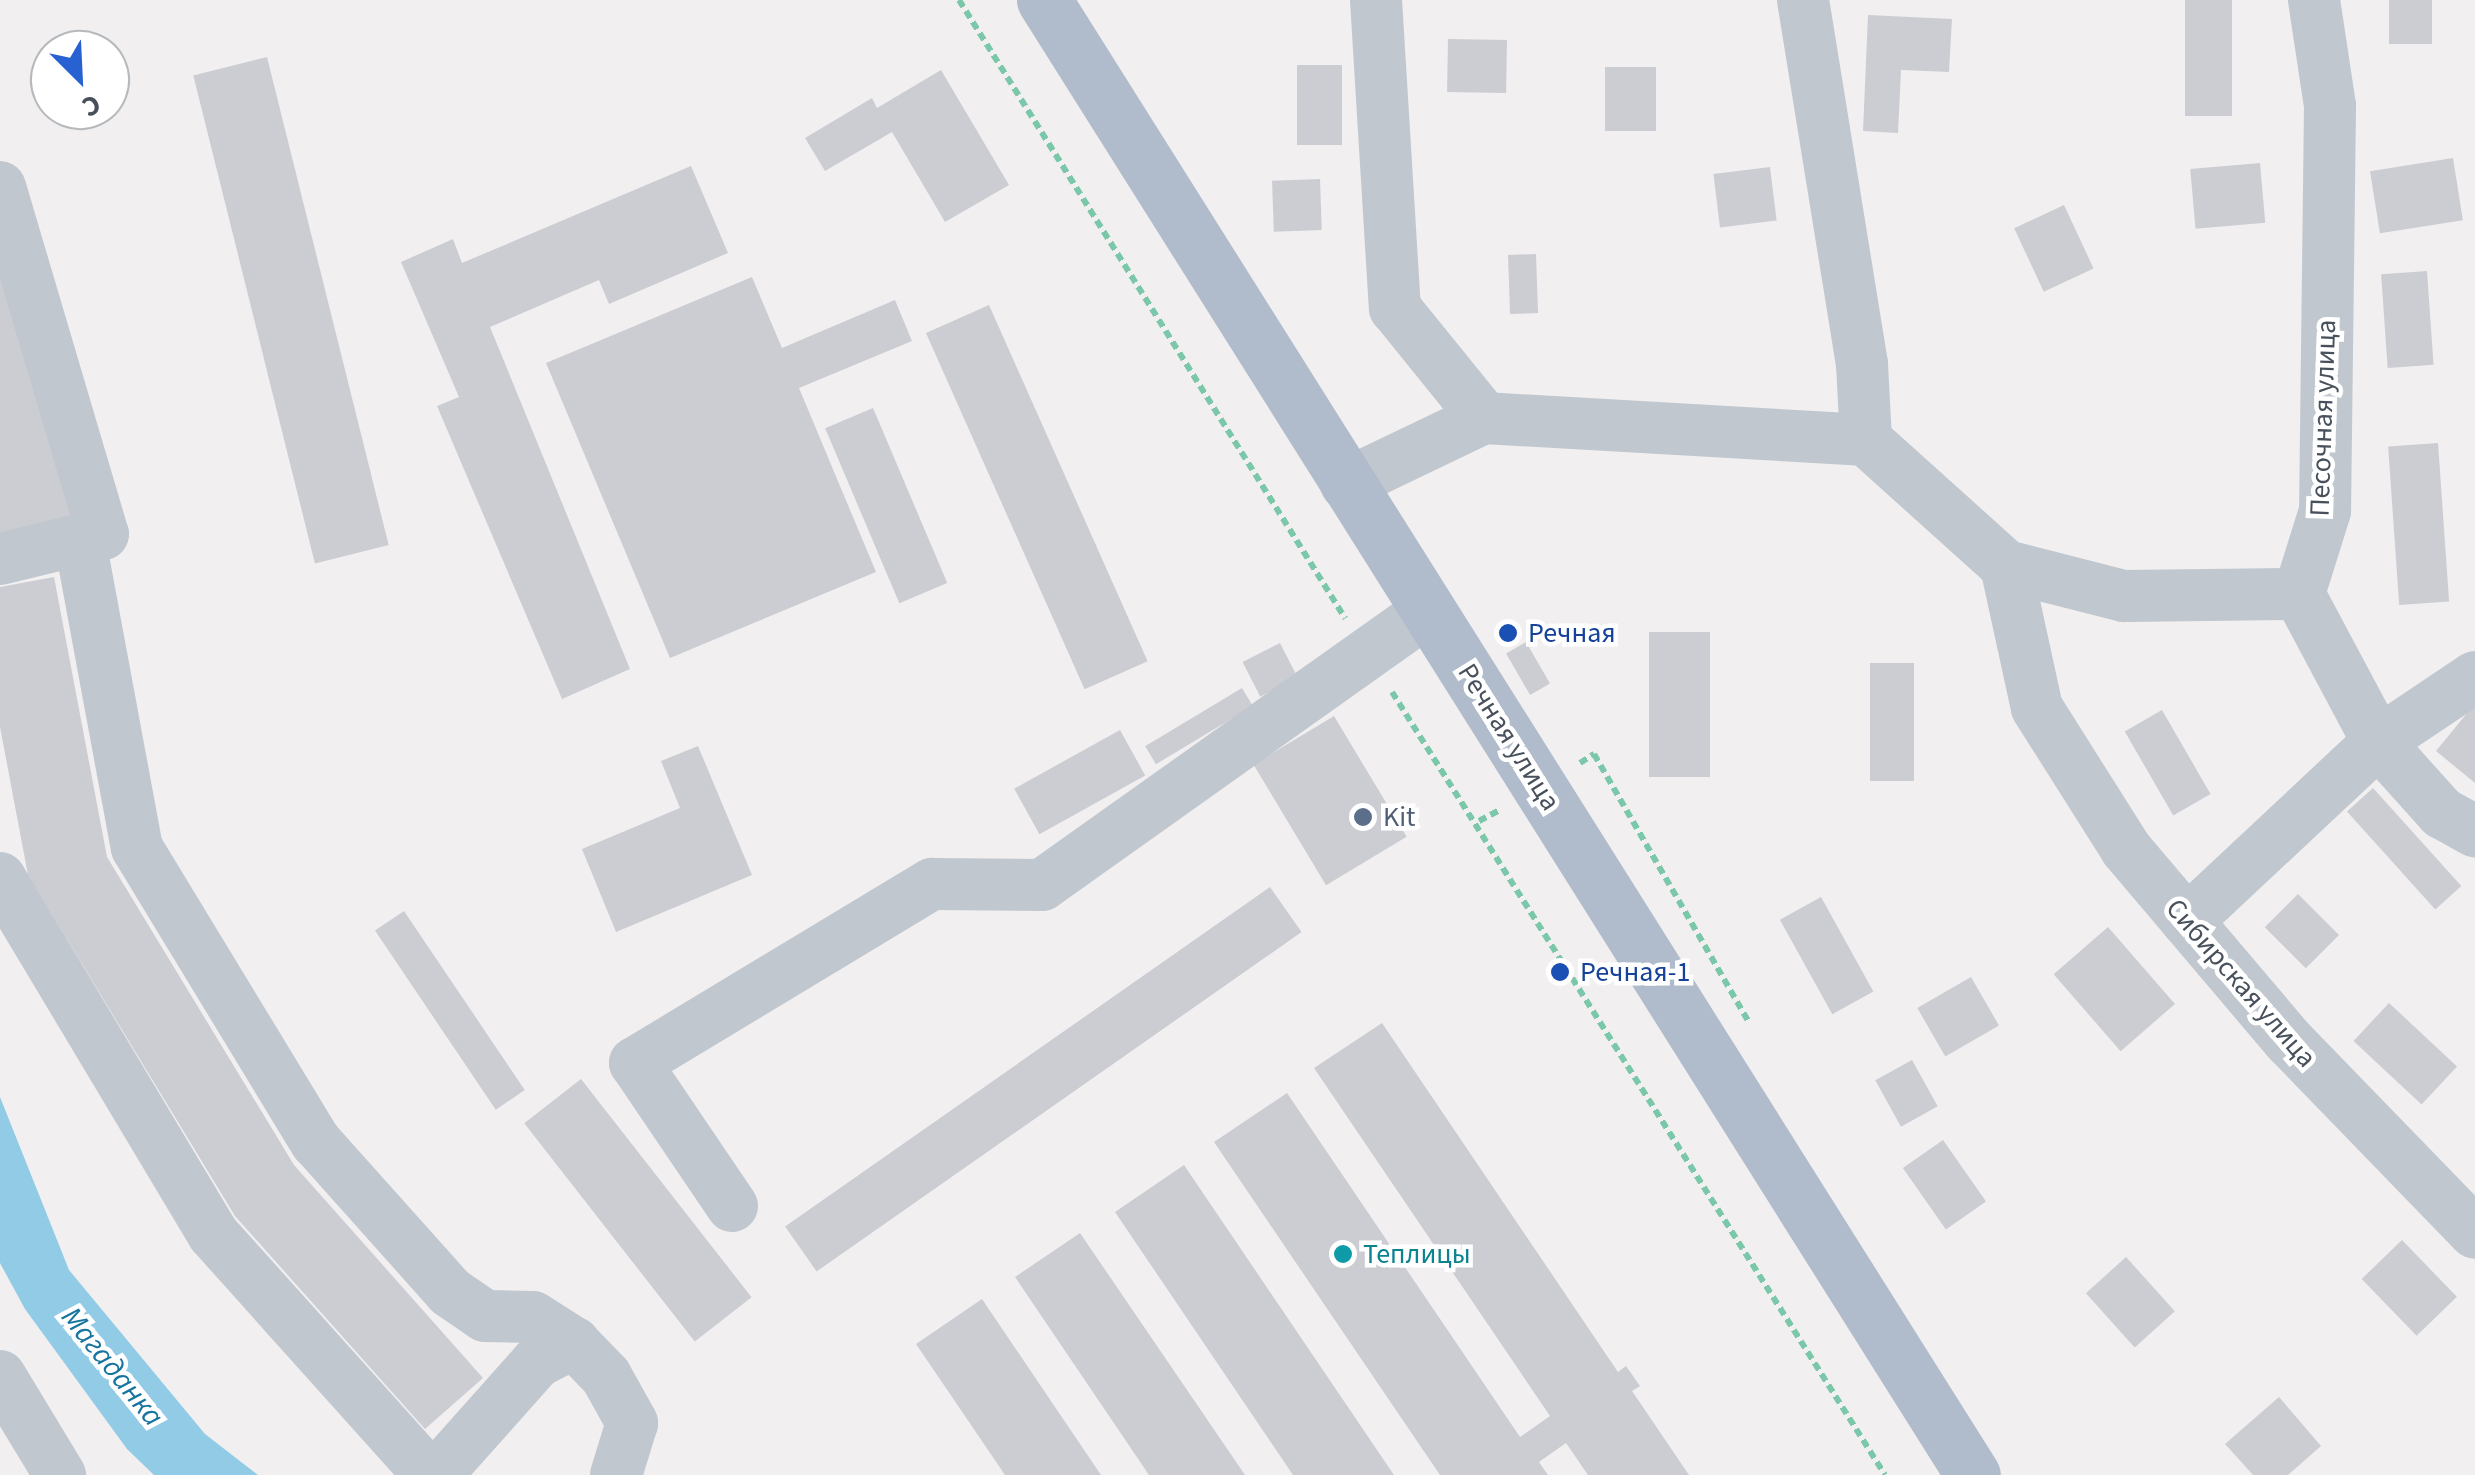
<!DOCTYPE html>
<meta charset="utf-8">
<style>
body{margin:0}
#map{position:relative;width:2475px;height:1475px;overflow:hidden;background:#f1efef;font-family:"Source Sans 3",sans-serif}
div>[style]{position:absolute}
.water>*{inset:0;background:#91cbe5}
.building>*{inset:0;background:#cccdd3;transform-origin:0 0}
.path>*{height:6px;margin-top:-3px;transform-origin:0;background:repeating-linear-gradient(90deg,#7bc7a9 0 8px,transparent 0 13px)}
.minor>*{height:52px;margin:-26px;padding:0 26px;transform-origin:26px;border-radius:26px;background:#c0c7cf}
.major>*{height:55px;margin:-27.5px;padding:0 27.5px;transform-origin:27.5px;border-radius:27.5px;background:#b0bbcb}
.dots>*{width:28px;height:28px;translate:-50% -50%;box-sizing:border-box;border:5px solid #fff;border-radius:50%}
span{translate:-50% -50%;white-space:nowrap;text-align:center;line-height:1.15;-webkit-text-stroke:9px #fff;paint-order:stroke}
.street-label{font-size:28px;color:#48505b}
.transit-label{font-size:28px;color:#164399}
.left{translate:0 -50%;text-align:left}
.service-label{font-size:28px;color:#4e5e75}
.culture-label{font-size:28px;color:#0d838f}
.water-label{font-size:30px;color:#17749e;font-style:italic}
.north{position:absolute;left:30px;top:30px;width:100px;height:100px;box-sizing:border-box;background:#fff;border:2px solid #b6b9bd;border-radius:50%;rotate:156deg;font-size:28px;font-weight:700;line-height:40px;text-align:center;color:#48505b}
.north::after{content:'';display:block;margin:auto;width:35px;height:45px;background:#2761d2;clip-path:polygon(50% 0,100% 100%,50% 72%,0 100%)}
</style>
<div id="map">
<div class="water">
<div style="clip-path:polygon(0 1097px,69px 1270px,205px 1434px,258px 1475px,154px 1475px,127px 1449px,25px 1309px,0 1263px)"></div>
</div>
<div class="building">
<div style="left:2185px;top:0;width:47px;height:116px"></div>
<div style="left:2389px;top:0;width:43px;height:44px"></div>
<div style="clip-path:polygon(1868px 15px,1952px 19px,1949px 72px,1901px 70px,1898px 133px,1863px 131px)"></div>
<div style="left:1448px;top:39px;width:59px;height:53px;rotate:1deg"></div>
<div style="left:267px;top:57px;width:503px;height:76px;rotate:76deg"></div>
<div style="left:1297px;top:65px;width:45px;height:80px"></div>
<div style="left:1605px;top:67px;width:51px;height:64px"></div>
<div style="clip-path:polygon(941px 70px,1009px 185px,945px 222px,892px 132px,825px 171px,805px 138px,872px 98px,877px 108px)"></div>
<div style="left:2453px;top:158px;width:63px;height:84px;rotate:81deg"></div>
<div style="left:2260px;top:163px;width:60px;height:70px;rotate:85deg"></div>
<div style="clip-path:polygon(691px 166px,728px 253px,609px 304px,599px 280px,490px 327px,630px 669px,562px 699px,437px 406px,459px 397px,401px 262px,453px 239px,462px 263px)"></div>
<div style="left:1770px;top:167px;width:54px;height:57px;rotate:83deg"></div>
<div style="left:1320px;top:179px;width:51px;height:48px;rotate:88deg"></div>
<div style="left:2064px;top:205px;width:70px;height:55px;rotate:65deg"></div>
<div style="left:1536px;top:254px;width:59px;height:28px;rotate:88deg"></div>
<div style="left:2427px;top:271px;width:94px;height:46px;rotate:86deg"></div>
<div style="clip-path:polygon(0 272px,73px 515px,0 536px)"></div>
<div style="clip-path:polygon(752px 277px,782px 348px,895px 300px,912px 341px,799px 388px,876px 572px,670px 658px,546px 363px)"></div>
<div style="left:989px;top:305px;width:390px;height:69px;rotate:66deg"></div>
<div style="left:873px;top:408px;width:190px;height:52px;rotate:67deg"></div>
<div style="left:2438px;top:443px;width:159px;height:50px;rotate:86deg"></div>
<div style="clip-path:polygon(54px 577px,107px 857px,294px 1165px,483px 1378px,425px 1429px,235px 1216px,28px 875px,0 727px,0 587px)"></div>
<div style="left:1649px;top:632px;width:61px;height:145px"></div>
<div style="left:1526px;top:642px;width:48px;height:23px;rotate:60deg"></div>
<div style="left:1280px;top:643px;width:39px;height:42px;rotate:63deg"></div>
<div style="left:1914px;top:663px;width:118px;height:44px;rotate:90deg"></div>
<div style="left:1242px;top:688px;width:21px;height:113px;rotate:59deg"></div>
<div style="clip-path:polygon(2472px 707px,2475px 709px,2475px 783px,2436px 751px)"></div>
<div style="left:2162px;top:710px;width:97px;height:43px;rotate:60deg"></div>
<div style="left:1334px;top:716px;width:141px;height:94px;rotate:59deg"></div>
<div style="left:1120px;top:730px;width:52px;height:121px;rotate:61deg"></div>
<div style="clip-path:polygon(698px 746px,752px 875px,616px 932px,582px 849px,680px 808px,661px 761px)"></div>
<div style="left:2373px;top:788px;width:132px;height:35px;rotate:48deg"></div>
<div style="left:1270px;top:887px;width:55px;height:592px;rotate:55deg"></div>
<div style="left:2298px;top:894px;width:58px;height:47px;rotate:45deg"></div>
<div style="left:1821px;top:897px;width:108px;height:47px;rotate:61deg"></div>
<div style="left:404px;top:911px;width:216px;height:35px;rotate:56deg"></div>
<div style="left:2108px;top:927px;width:102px;height:72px;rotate:49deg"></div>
<div style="left:1971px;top:977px;width:56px;height:62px;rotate:60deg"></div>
<div style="left:2389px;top:1003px;width:93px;height:52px;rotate:43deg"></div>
<div style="clip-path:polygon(1382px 1023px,1618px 1372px,1626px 1366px,1640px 1386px,1632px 1391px,1689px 1475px,1588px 1475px,1566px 1443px,1539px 1462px,1548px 1475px,1440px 1475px,1214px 1142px,1287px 1093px,1520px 1437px,1550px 1416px,1314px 1068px)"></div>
<div style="left:1912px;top:1060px;width:53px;height:42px;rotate:61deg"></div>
<div style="left:581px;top:1079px;width:277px;height:72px;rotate:52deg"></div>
<div style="left:1943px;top:1140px;width:75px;height:49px;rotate:55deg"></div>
<div style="clip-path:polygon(1184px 1165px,1394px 1475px,1293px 1475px,1115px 1212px)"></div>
<div style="clip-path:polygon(1080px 1233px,1245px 1475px,1149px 1475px,1015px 1277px)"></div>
<div style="left:2402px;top:1240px;width:79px;height:56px;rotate:46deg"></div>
<div style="left:2126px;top:1257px;width:73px;height:54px;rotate:48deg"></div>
<div style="clip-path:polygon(982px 1299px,1101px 1475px,1005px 1475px,916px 1344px)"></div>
<div style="clip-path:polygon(2279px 1397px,2321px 1446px,2288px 1475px,2253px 1475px,2225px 1444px)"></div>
</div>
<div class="path">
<div style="left:959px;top:0;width:729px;rotate:58.01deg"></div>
<div style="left:1392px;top:692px;width:925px;rotate:57.8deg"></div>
<div style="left:1580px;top:763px;width:17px;rotate:-33deg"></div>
<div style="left:1594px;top:754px;width:310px;rotate:60deg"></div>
<div style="left:1479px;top:821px;width:24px;rotate:-28deg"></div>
</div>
<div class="minor">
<div style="left:1376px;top:0;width:309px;rotate:86.5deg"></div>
<div style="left:1395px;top:308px;width:141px;rotate:51deg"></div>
<div style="left:1803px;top:0;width:369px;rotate:80.8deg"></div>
<div style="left:1862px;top:364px;width:76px;rotate:87deg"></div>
<div style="left:1866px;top:440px;width:188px;rotate:42deg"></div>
<div style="left:2006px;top:566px;width:145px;rotate:77.7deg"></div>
<div style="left:2037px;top:708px;width:167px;rotate:57.7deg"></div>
<div style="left:2126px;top:849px;width:252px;rotate:49.7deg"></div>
<div style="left:2289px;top:1041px;width:267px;rotate:45.9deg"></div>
<div style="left:2314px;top:0;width:107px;rotate:81.4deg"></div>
<div style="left:2330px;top:106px;width:405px;rotate:90.7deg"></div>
<div style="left:2325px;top:511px;width:87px;rotate:107.4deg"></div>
<div style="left:2299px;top:594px;width:168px;rotate:61.9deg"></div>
<div style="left:2378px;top:742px;width:96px;rotate:48deg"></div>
<div style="left:2442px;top:813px;width:38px;rotate:29deg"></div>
<div style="left:0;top:187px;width:362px;rotate:73.5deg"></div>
<div style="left:103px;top:534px;width:106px;rotate:166.4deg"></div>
<div style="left:1346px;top:484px;width:153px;rotate:-25.6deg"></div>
<div style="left:1484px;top:418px;width:383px;rotate:3.3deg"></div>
<div style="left:80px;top:541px;width:312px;rotate:79.5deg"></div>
<div style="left:137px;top:848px;width:344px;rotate:58.7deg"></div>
<div style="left:316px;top:1142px;width:201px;rotate:48.2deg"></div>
<div style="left:450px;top:1292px;width:42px;rotate:34.4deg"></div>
<div style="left:485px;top:1316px;width:48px;rotate:1.2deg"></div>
<div style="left:533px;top:1317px;width:49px;rotate:32.4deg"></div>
<div style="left:2006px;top:566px;width:122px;rotate:14.3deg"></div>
<div style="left:2124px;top:596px;width:175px;rotate:-0.7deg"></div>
<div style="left:0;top:878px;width:415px;rotate:59.1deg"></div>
<div style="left:213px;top:1234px;width:319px;rotate:48.1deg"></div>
<div style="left:426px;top:1471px;width:13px;rotate:4deg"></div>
<div style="left:439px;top:1472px;width:147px;rotate:-48.3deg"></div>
<div style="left:537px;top:1362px;width:42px;rotate:-27.2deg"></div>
<div style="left:574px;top:1343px;width:46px;rotate:45.9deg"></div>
<div style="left:606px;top:1376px;width:54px;rotate:61deg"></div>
<div style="left:632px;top:1423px;width:54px;rotate:107.1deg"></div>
<div style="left:2187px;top:921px;width:262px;rotate:-43.1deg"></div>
<div style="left:2378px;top:742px;width:117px;rotate:-33.8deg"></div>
<div style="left:732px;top:1206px;width:173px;rotate:-124.1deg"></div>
<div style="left:635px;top:1063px;width:347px;rotate:-31.1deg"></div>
<div style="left:932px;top:884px;width:110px;rotate:0.5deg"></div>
<div style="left:1042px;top:885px;width:475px;rotate:-35.4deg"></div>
<div style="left:0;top:1376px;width:116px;rotate:58.8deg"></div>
</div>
<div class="major">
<div style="left:1044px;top:0;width:1743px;rotate:57.8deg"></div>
</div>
<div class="dots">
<div style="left:1508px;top:633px;background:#1a4fb4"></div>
<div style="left:1363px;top:817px;background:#5c6f8a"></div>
<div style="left:1560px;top:972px;background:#1a4fb4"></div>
<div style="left:1343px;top:1254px;background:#0f9aa8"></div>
</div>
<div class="street-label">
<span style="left:2323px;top:418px;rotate:-88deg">Песочная улица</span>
<span style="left:1509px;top:737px;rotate:58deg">Речная улица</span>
<span style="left:2241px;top:983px;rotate:49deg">Сибирская улица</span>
</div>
<div class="transit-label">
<span class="left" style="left:1528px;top:633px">Речная</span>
<span class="left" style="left:1580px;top:972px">Речная-1</span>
</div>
<div class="service-label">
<span class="left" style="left:1383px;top:817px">Kit</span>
</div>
<div class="culture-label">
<span class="left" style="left:1363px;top:1254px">Теплицы</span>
</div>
<div class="water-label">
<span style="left:112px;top:1367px;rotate:51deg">Магаданка</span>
</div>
<div class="north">С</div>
</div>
